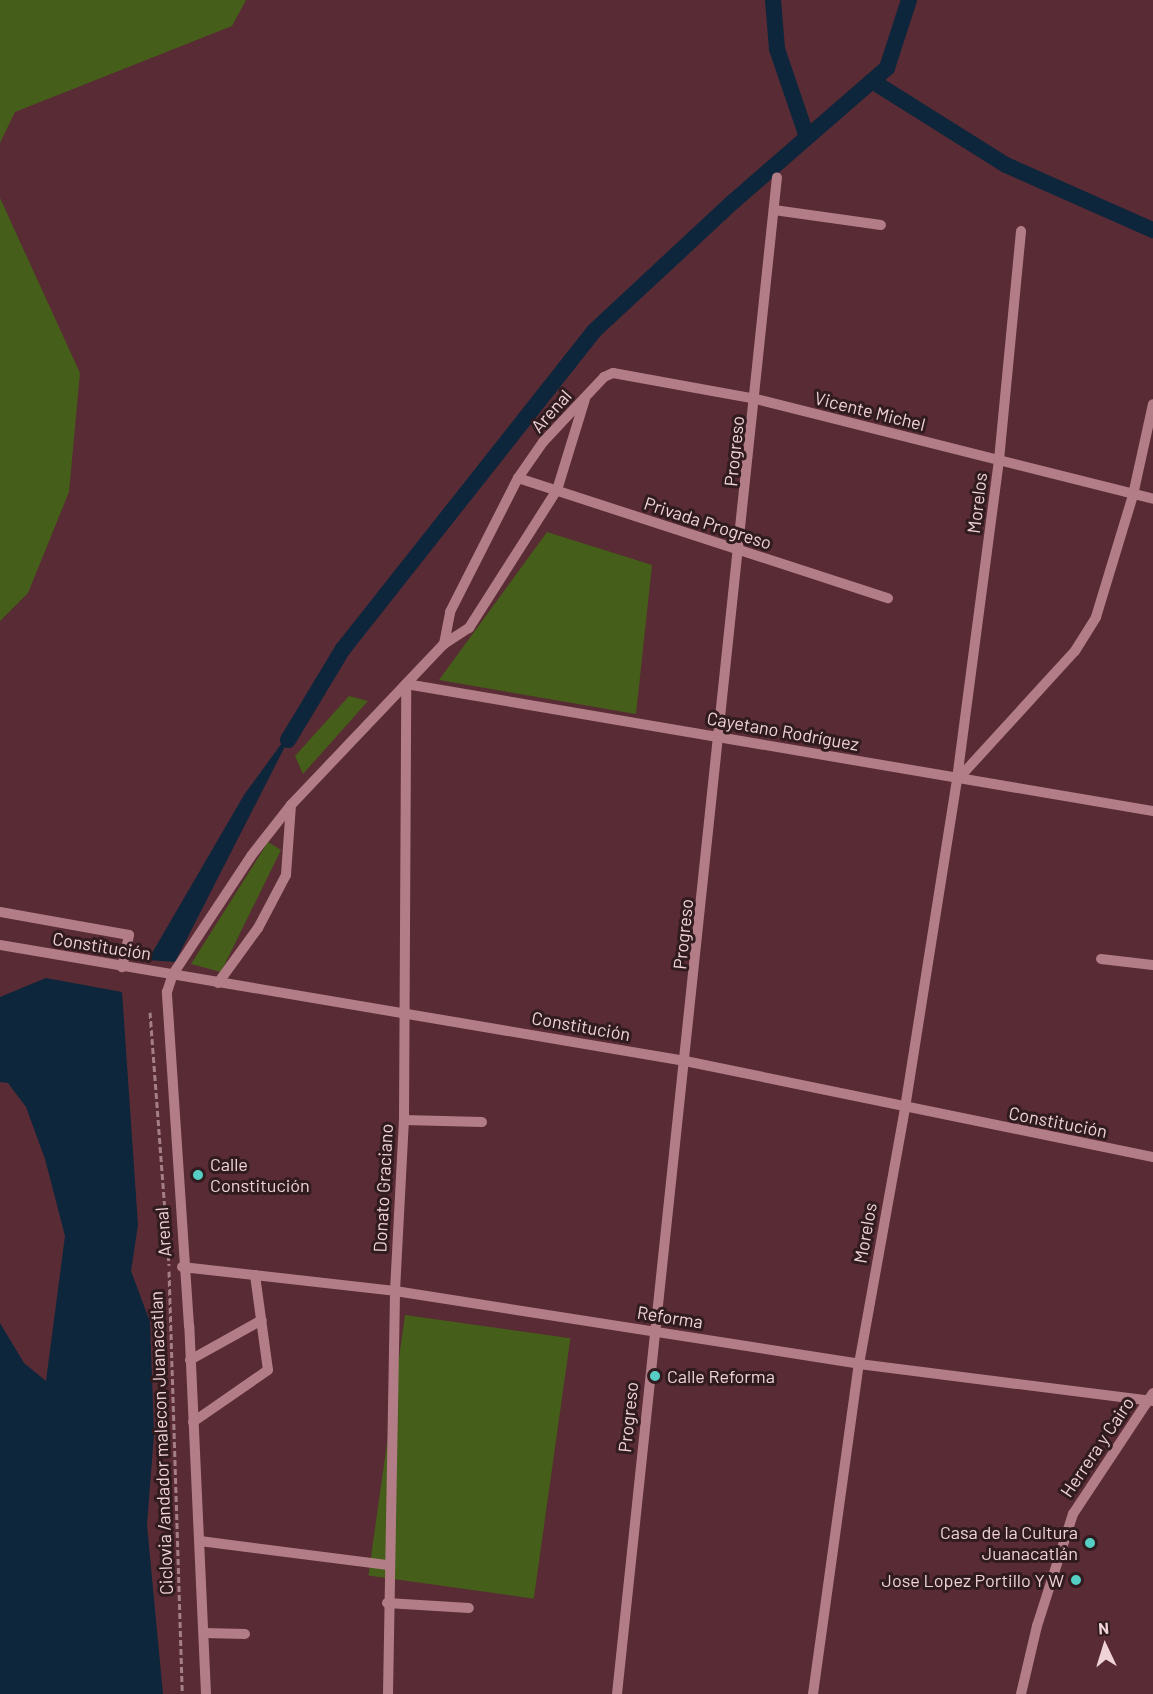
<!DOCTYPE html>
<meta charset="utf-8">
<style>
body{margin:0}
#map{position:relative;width:1153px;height:1694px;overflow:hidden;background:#582b35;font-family:Barlow,sans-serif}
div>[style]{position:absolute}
.green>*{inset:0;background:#455e19;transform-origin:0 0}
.water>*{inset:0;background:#0d263b}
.canal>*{height:16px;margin:-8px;padding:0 8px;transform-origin:8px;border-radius:8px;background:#0d263b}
.path>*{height:3px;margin-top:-1.5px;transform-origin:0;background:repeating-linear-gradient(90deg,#a47f86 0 6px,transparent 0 9px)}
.minor>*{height:10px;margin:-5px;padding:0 5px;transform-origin:5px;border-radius:5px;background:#b27d86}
.dots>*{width:16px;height:16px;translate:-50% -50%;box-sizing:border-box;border:3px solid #301b1f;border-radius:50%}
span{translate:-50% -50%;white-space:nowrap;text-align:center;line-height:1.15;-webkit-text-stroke:6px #301b1f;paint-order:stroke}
.street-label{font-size:18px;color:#f0d3d7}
.poi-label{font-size:18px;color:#f0d3d7}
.left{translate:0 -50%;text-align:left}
.right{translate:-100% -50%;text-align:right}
.north{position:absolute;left:1075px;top:1616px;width:60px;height:60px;-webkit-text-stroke:4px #301b1f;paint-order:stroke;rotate:356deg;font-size:16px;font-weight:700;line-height:24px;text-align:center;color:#f0d3d7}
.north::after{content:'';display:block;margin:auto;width:21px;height:27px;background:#f0d3d7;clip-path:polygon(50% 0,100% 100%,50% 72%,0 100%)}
</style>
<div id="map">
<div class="green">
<div style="clip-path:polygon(0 0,246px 0,232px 26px,15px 112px,0 143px)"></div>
<div style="clip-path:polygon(0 198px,80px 373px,69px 492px,28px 593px,0 621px)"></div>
<div style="clip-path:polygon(547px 532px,652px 565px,636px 714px,439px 680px)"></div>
<div style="clip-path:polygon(349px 696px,368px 701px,303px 774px,295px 756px)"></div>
<div style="clip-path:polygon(268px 842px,281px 850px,221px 972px,191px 964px)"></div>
<div style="left:405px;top:1315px;width:167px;height:263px;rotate:8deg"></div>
</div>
<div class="water">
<div style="clip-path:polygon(298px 721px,175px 962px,148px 960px,244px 795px)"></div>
<div style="clip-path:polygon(46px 978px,122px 992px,138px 1225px,131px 1271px,150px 1322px,154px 1434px,147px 1525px,163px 1694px,0 1694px,0 1323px,24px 1363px,46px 1381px,65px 1236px,45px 1159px,26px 1107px,8px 1083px,0 1082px,0 997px)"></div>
</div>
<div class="canal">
<div style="left:773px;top:0;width:49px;rotate:85.3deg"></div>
<div style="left:777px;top:49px;width:93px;rotate:71.2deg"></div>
<div style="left:872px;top:81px;width:158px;rotate:32.1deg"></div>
<div style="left:1006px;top:165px;width:161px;rotate:23.9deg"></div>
<div style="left:288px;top:740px;width:106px;rotate:-58.9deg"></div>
<div style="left:343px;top:649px;width:405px;rotate:-51.7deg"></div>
<div style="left:594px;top:331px;width:191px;rotate:-42.9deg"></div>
<div style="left:734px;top:201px;width:203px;rotate:-41deg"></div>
<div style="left:887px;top:68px;width:71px;rotate:-72.1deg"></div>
</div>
<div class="path">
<div style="left:150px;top:1012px;width:254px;rotate:85.7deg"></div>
<div style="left:169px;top:1271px;width:423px;rotate:88.2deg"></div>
</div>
<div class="minor">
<div style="left:774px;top:210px;width:108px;rotate:8deg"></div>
<div style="left:518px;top:478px;width:389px;rotate:18deg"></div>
<div style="left:444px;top:644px;width:33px;rotate:-79deg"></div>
<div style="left:450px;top:612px;width:150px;rotate:-63.1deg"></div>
<div style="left:518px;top:478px;width:44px;rotate:-55.2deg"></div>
<div style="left:543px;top:442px;width:89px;rotate:-46.8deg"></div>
<div style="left:604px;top:377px;width:10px;rotate:-24deg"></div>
<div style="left:613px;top:373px;width:145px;rotate:10.3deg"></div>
<div style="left:756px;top:399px;width:409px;rotate:14.1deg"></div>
<div style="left:958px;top:779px;width:173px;rotate:-47.6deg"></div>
<div style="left:1075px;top:651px;width:40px;rotate:-58deg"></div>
<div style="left:1096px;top:617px;width:127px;rotate:-73.1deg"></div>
<div style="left:1133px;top:495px;width:93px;rotate:-77.6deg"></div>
<div style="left:291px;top:805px;width:222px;rotate:-46.5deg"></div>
<div style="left:444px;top:644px;width:30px;rotate:-33deg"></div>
<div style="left:469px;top:628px;width:164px;rotate:-57.5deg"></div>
<div style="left:557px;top:490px;width:95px;rotate:-72.9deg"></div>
<div style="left:0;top:912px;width:131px;rotate:10.1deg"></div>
<div style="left:129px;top:935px;width:33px;rotate:102deg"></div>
<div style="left:0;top:945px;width:695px;rotate:9.61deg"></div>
<div style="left:685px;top:1061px;width:478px;rotate:11.6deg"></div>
<div style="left:1101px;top:959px;width:52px;rotate:6.6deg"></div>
<div style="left:404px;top:1120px;width:78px;rotate:1.5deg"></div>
<div style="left:182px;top:1267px;width:214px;rotate:6.4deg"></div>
<div style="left:395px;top:1291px;width:470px;rotate:8.9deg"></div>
<div style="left:859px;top:1364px;width:296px;rotate:7.2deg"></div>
<div style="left:190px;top:1360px;width:82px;rotate:-29.1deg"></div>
<div style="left:193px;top:1422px;width:91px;rotate:-34.7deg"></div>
<div style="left:268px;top:1370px;width:96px;rotate:-97.8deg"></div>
<div style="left:200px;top:1541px;width:190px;rotate:7.3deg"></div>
<div style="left:387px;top:1603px;width:82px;rotate:3.5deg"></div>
<div style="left:204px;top:1633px;width:41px;rotate:1.4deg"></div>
<div style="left:206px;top:1694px;width:368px;rotate:-92.6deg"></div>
<div style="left:189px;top:1326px;width:335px;rotate:-93.8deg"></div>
<div style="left:167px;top:992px;width:19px;rotate:-72deg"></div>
<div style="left:173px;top:974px;width:141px;rotate:-56.5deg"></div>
<div style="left:251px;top:856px;width:65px;rotate:-51.9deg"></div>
<div style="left:291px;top:805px;width:70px;rotate:94.1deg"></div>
<div style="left:286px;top:875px;width:60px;rotate:117.8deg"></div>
<div style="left:258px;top:928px;width:68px;rotate:126deg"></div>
<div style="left:388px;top:1694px;width:403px;rotate:-89deg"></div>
<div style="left:395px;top:1291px;width:171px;rotate:-87deg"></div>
<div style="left:404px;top:1120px;width:436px;rotate:-89.7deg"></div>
<div style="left:406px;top:684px;width:758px;rotate:9.65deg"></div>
<div style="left:617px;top:1694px;width:1525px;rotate:-83.98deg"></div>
<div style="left:813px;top:1694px;width:333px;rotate:-82.1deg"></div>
<div style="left:859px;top:1364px;width:260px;rotate:-79.8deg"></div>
<div style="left:905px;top:1108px;width:333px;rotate:-81deg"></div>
<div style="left:957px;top:779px;width:322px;rotate:-82.5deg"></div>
<div style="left:999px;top:460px;width:230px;rotate:-84.5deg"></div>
<div style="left:1021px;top:1694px;width:70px;rotate:-76.8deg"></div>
<div style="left:1037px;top:1626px;width:118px;rotate:-72.2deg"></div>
<div style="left:1073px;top:1514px;width:145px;rotate:-56.5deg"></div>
</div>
<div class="dots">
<div style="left:198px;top:1175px;background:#56cec3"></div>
<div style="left:655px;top:1376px;background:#56cec3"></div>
<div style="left:1090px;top:1543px;background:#56cec3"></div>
<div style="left:1076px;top:1580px;background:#56cec3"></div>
</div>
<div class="street-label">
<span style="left:551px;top:411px;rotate:-48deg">Arenal</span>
<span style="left:870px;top:411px;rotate:14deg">Vicente Michel</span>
<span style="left:734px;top:451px;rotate:-84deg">Progreso</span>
<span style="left:977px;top:503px;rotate:-83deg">Morelos</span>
<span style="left:708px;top:523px;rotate:18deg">Privada Progreso</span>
<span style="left:783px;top:731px;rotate:10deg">Cayetano Rodríguez</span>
<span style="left:683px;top:934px;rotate:-84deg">Progreso</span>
<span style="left:102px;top:946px;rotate:9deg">Constitución</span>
<span style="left:581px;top:1026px;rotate:10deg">Constitución</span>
<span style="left:1058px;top:1122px;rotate:11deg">Constitución</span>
<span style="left:383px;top:1188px;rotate:-87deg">Donato Graciano</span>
<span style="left:163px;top:1232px;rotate:-94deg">Arenal</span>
<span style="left:865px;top:1233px;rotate:-80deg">Morelos</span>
<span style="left:670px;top:1317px;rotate:9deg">Reforma</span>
<span style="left:628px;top:1417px;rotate:-84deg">Progreso</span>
<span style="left:161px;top:1443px;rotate:-92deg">Ciclovia /andador malecon Juanacatlan</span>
<span style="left:1097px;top:1447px;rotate:-56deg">Herrera y Cairo</span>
</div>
<div class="poi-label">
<span class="left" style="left:210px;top:1175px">Calle<br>Constitución</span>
<span class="left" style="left:667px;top:1376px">Calle Reforma</span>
<span class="right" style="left:1078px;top:1543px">Casa de la Cultura<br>Juanacatlán</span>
<span class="right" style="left:1064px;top:1580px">Jose Lopez Portillo Y W</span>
</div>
<div class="north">N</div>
</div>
